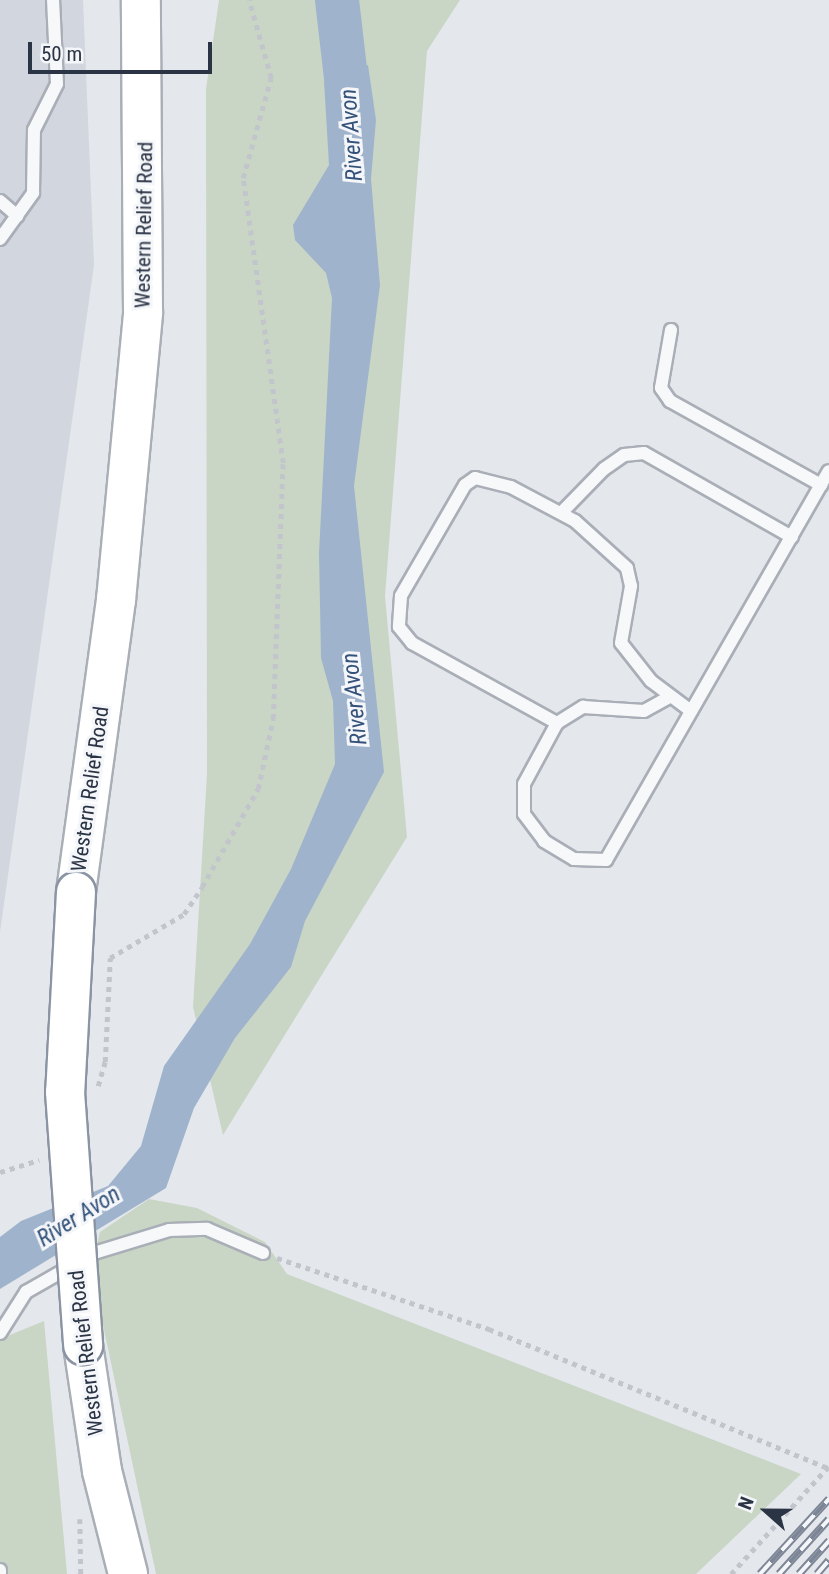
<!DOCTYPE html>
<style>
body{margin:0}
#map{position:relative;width:829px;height:1574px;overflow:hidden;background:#e4e7ec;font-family:"Roboto Condensed",sans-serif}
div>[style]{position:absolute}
.built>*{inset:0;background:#d2d6de}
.green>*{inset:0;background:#c9d6c5}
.water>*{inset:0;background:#9fb4cc}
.river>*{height:44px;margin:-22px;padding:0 22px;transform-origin:22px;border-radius:22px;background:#9fb4cc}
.path>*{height:4.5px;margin-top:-2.25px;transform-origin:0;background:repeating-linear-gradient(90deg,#c2c5cb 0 5px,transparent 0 10px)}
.roads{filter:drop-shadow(2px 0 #a9aeb7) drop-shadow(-2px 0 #a9aeb7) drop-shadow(0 2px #a9aeb7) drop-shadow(0 -2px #a9aeb7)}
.service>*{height:12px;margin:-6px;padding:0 6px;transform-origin:6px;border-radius:6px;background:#f7f8fa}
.trunk>*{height:38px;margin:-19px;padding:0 19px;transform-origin:19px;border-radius:19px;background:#fff}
.rail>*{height:8px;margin-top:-4px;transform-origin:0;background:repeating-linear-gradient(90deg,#f4f6f9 0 16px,#7d8696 0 32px);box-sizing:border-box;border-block:2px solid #7d8696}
.bridges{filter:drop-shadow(2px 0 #8b94a3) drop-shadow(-2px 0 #8b94a3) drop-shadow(0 2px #8b94a3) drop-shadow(0 -2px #8b94a3)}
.trunk-bridge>*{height:38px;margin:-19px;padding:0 19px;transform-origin:19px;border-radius:19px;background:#fff}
span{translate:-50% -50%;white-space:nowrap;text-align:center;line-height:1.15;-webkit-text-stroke:6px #f4f6f9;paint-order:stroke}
.street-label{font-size:21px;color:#2b3445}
.water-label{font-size:23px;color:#34527a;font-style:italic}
.north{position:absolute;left:731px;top:1476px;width:70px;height:70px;-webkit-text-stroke:5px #f4f6f9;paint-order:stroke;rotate:291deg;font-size:19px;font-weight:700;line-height:28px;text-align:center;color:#2b3445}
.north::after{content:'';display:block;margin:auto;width:24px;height:32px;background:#2b3445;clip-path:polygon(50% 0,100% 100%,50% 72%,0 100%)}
.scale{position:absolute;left:28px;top:42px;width:184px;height:32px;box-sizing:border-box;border:4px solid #2b3445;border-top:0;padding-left:9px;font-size:21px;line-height:24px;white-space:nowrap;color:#2b3445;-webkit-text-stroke:5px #f4f6f9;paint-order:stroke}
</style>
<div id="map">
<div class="built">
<div style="clip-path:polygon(0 0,83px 0,94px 265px,0 932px)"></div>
</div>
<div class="green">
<div style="clip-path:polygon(219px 0,460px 0,427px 51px,385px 596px,407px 837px,223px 1135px,193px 1007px,207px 774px,206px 89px)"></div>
<div style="clip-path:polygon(149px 1199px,197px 1208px,265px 1242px,287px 1274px,801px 1474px,696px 1574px,156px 1574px,91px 1269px,100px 1232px)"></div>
<div style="clip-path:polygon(44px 1321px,67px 1574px,0 1574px,0 1339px)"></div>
</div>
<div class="water">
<div style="clip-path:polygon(368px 65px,376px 120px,371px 179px,380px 285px,354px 486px,384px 772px,305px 921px,291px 967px,235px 1038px,194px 1108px,166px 1188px,0 1289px,0 1237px,21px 1221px,108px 1186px,141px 1146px,164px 1066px,250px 944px,291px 869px,335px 764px,333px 701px,321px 658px,319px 553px,332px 298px,326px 273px,295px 240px,293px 225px,329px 165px,324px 81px)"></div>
</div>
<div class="river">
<div style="left:337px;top:0;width:131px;rotate:83.4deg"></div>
</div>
<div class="path">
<div style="left:98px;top:1086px;width:25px;rotate:-74deg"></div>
<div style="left:105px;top:1062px;width:104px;rotate:-87.2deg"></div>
<div style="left:110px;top:958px;width:86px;rotate:-30.7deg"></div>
<div style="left:184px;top:914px;width:32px;rotate:-56deg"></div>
<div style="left:202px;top:887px;width:113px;rotate:-60.3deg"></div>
<div style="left:258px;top:789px;width:72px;rotate:-77.9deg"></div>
<div style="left:273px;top:719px;width:256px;rotate:-87.8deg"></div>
<div style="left:283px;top:463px;width:288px;rotate:-98deg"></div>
<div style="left:243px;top:178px;width:104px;rotate:-74.4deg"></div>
<div style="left:271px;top:78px;width:81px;rotate:-105.8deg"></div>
<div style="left:0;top:1172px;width:41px;rotate:-17.1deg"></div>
<div style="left:277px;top:1258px;width:224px;rotate:18.5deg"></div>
<div style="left:489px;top:1329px;width:366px;rotate:22.3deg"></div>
<div style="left:80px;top:1519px;width:55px;rotate:89deg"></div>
<div style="left:731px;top:1574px;width:146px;rotate:-47.8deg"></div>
</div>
<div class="roads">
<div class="service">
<div style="left:0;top:201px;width:23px;rotate:41deg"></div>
<div style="left:0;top:239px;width:57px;rotate:-54.3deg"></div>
<div style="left:33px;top:193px;width:63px;rotate:-89.1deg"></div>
<div style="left:34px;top:130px;width:51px;rotate:-63.4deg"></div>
<div style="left:57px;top:84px;width:84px;rotate:-92.7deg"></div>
<div style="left:671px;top:330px;width:59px;rotate:99.8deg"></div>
<div style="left:661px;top:388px;width:16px;rotate:55deg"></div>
<div style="left:670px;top:401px;width:173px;rotate:29.1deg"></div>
<div style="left:561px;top:513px;width:62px;rotate:-45.7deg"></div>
<div style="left:604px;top:469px;width:24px;rotate:-35deg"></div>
<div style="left:624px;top:455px;width:20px;rotate:-6deg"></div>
<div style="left:644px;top:453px;width:170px;rotate:29.6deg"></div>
<div style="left:691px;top:711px;width:50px;rotate:-143.1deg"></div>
<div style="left:651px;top:681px;width:48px;rotate:-128.3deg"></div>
<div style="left:621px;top:643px;width:58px;rotate:-80deg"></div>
<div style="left:631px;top:586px;width:18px;rotate:-103deg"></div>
<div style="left:627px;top:568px;width:70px;rotate:-137.9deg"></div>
<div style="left:575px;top:521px;width:72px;rotate:-152deg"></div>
<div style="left:511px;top:487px;width:37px;rotate:-166deg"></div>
<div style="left:475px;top:478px;width:12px;rotate:145deg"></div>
<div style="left:465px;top:485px;width:128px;rotate:120deg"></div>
<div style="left:401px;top:596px;width:31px;rotate:94deg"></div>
<div style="left:399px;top:627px;width:21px;rotate:51deg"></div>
<div style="left:412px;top:643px;width:166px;rotate:28.9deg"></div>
<div style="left:557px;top:723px;width:69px;rotate:118.4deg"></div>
<div style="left:524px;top:784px;width:30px;rotate:90deg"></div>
<div style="left:524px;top:814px;width:34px;rotate:53deg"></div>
<div style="left:544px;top:841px;width:35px;rotate:31deg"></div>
<div style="left:574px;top:859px;width:32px;rotate:2deg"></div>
<div style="left:606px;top:860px;width:448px;rotate:-60.2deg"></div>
<div style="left:557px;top:723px;width:31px;rotate:-32deg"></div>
<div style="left:583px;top:707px;width:61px;rotate:3.8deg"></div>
<div style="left:644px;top:711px;width:29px;rotate:-29deg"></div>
<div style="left:0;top:1333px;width:49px;rotate:-57.6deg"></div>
<div style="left:26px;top:1292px;width:78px;rotate:-29.8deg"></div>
<div style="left:94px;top:1253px;width:78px;rotate:-17deg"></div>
<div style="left:169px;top:1230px;width:38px;rotate:-2deg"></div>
<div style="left:207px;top:1229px;width:61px;rotate:23.2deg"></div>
<div style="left:0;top:1570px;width:4px;rotate:90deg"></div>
</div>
<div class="trunk">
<div style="left:76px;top:892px;width:295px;rotate:-82.2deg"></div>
<div style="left:116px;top:600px;width:289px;rotate:-84.6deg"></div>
<div style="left:143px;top:312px;width:312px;rotate:-90.4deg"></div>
<div style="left:83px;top:1345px;width:127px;rotate:81.4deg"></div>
<div style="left:102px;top:1471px;width:106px;rotate:75.8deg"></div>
</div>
</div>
<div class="rail">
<div style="left:760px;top:1574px;width:102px;rotate:-47.4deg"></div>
<div style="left:779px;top:1574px;width:74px;rotate:-47.7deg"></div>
<div style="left:799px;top:1574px;width:45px;rotate:-47.7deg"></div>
<div style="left:817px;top:1574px;width:18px;rotate:-49deg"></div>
</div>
<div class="bridges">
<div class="trunk-bridge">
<div style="left:76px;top:892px;width:200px;rotate:93.1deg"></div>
<div style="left:65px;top:1092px;width:254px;rotate:85.9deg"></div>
</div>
</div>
<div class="street-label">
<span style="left:144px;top:225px;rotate:-89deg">Western Relief Road</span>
<span style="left:90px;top:789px;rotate:-82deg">Western Relief Road</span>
<span style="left:86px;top:1353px;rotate:-97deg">Western Relief Road</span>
</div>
<div class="water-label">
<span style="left:352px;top:135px;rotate:-94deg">River Avon</span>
<span style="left:355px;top:699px;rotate:-96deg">River Avon</span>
<span style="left:79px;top:1217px;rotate:-32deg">River Avon</span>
</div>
<div class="north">N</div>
<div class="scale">50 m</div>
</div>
